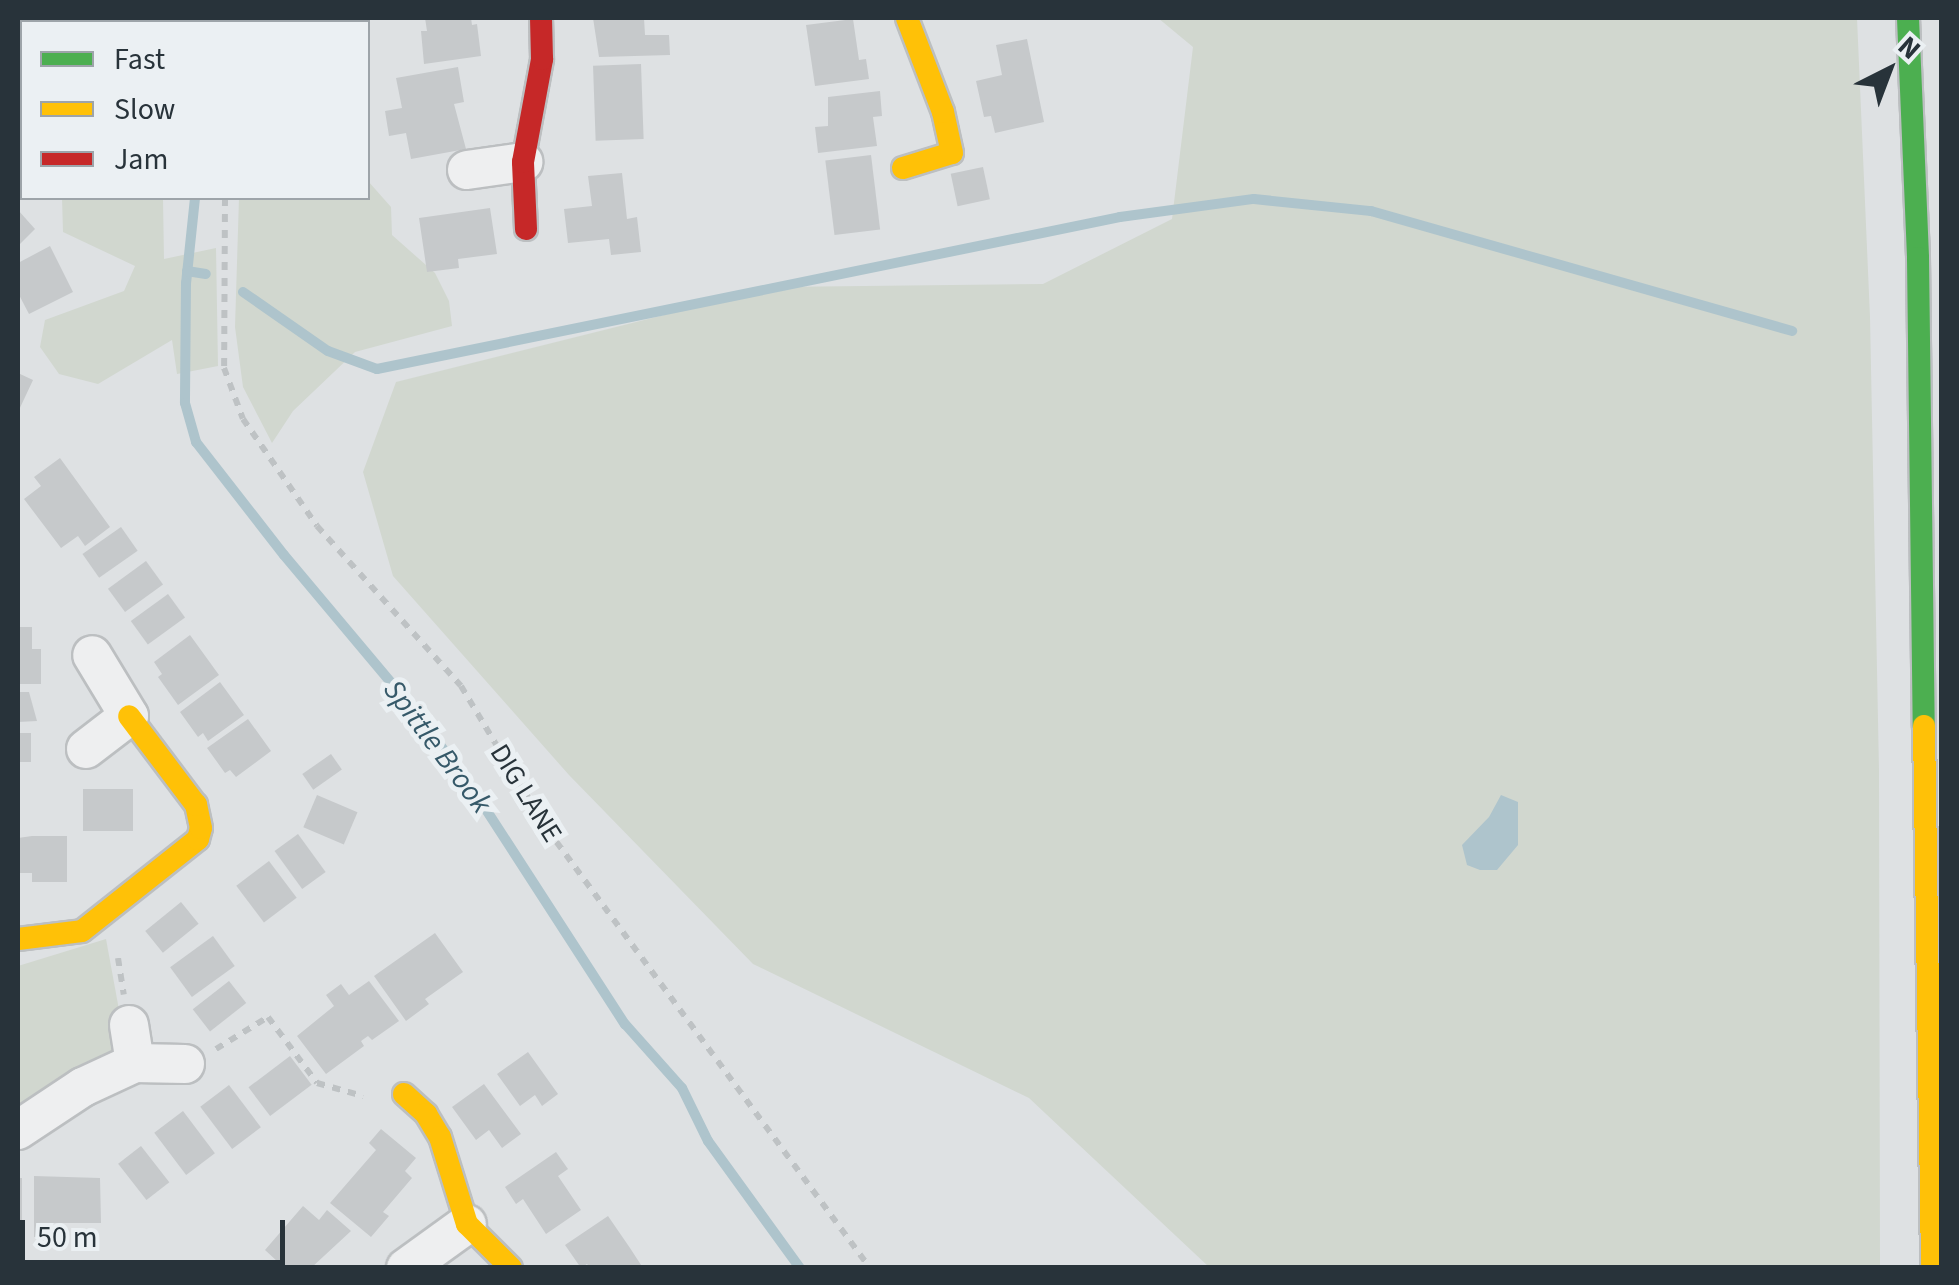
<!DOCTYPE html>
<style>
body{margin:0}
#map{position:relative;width:1959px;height:1285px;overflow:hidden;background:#dee1e3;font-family:"Source Sans 3",sans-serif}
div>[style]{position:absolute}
.green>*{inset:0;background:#d1d7cf}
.water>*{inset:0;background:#aec4cc}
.stream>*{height:10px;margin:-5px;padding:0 5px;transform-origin:5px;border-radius:5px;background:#aec4cc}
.building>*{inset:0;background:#c6c9cb;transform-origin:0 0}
.path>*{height:6px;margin-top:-3px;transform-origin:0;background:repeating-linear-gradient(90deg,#bec2c4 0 8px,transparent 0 16px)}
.roads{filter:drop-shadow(2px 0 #bcbfc1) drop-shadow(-2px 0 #bcbfc1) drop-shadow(0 2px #bcbfc1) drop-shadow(0 -2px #bcbfc1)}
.street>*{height:38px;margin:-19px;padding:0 19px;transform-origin:19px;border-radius:19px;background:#eeeff0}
.fast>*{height:22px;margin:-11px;padding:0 11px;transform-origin:11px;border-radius:11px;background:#4caf50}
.slow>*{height:22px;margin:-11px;padding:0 11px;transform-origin:11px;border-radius:11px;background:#ffc107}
.jam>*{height:22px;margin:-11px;padding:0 11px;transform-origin:11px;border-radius:11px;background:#c62828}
span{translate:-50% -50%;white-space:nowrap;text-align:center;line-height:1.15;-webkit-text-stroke:10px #ebf0f3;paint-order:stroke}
.street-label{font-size:28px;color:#28333a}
.water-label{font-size:30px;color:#365969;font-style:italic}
.frame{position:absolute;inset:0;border:20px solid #28333a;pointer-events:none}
.legend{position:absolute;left:20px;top:20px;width:350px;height:180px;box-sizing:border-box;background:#ebf0f3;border:2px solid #9da4a9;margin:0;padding:12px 18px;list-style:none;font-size:30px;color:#28333a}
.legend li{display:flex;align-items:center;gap:20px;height:50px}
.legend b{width:50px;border:2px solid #9da4a9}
.north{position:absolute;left:1839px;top:20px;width:100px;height:100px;-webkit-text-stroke:8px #ebf0f3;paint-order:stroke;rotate:42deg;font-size:28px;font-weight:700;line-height:40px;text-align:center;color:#28333a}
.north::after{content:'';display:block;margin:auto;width:35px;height:45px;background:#28333a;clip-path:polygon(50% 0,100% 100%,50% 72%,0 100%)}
.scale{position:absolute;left:20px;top:1220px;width:265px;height:45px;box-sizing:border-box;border:5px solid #28333a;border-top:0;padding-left:12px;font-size:30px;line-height:35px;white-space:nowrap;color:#28333a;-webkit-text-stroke:8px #ebf0f3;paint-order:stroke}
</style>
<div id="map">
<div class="green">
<div style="clip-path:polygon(1158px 18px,1857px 18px,1870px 317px,1879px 770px,1880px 1267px,1209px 1267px,1029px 1098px,753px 964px,569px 775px,393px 576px,363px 472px,396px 382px,776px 287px,1043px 284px,1172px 219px,1193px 47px)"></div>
<div style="clip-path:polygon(368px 181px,391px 207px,392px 235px,435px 273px,449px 301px,452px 326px,355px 352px,293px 411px,272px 443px,243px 387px,235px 327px,239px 198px,368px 198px)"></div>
<div style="clip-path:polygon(62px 198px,163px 198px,164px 259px,216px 248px,218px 366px,177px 374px,172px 340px,98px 384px,59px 374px,40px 347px,45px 320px,124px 291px,135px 266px,63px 232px)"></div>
<div style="clip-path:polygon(106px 939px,124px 1037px,113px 1058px,18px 1113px,18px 966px)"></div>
</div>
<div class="water">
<div style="clip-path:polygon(1501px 795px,1518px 802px,1518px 845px,1497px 870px,1480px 870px,1467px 865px,1462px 845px,1489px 817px)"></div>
</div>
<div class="stream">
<div style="left:217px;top:22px;width:4px;rotate:-76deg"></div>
<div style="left:195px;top:198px;width:85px;rotate:96deg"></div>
<div style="left:186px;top:283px;width:120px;rotate:90.5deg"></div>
<div style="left:185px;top:403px;width:41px;rotate:74.2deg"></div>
<div style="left:196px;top:442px;width:143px;rotate:52.1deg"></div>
<div style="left:284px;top:555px;width:204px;rotate:50deg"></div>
<div style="left:415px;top:711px;width:99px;rotate:53.6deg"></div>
<div style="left:474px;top:791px;width:278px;rotate:57.1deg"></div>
<div style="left:625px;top:1024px;width:86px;rotate:48.3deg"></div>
<div style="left:682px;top:1088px;width:59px;rotate:63.9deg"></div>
<div style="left:708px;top:1141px;width:157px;rotate:54.1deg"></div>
<div style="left:187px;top:271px;width:19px;rotate:9deg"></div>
<div style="left:243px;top:292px;width:103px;rotate:34.8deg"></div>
<div style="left:328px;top:351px;width:52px;rotate:20.2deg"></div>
<div style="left:377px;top:369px;width:758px;rotate:-11.56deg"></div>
<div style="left:1120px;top:217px;width:135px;rotate:-7.7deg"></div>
<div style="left:1254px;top:199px;width:118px;rotate:5.9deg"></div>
<div style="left:1371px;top:211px;width:438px;rotate:15.9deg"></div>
</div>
<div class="building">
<div style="clip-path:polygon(425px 18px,471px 18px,472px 25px,477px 24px,481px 56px,424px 64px,421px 31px,427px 31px)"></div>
<div style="clip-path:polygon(593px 18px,644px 18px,645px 35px,669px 35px,670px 55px,599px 57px)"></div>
<div style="clip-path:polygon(853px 19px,859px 60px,866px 59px,869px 79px,815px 86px,806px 25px)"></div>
<div style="clip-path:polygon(1027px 39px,1044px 122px,995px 133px,991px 116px,984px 117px,976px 81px,1002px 75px,996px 45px)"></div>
<div style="left:641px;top:64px;width:75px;height:48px;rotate:88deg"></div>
<div style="clip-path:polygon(458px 67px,464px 102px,454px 104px,466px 149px,411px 159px,406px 133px,389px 136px,385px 111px,402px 108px,396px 78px)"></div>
<div style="clip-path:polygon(880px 91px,882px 116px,873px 117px,877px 146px,818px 153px,815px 127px,828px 126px,828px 97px)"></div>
<div style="left:871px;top:155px;width:75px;height:46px;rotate:83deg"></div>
<div style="left:983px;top:167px;width:33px;height:33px;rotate:78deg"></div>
<div style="clip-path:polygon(622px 173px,627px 219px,637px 217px,641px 252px,611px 255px,609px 239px,568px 243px,564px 209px,592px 206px,588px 176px)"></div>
<div style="clip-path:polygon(490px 208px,497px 254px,458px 259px,459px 268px,427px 272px,419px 218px)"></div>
<div style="clip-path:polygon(18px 210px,35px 229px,18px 246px)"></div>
<div style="clip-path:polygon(50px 246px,73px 292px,29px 314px,18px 293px,18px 263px)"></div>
<div style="clip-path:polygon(18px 373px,33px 380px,18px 412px)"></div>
<div style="clip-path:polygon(60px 458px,110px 527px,85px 546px,78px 536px,61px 548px,24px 499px,41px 486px,34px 477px)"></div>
<div style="left:121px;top:527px;width:29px;height:47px;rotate:55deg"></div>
<div style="left:146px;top:561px;width:29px;height:47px;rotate:54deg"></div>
<div style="left:168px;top:594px;width:29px;height:46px;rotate:54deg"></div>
<div style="clip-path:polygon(18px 627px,32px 627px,32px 649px,41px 649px,41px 684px,18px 684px)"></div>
<div style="clip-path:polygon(190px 635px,219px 675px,178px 705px,158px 677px,162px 674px,154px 662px)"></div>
<div style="clip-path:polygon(220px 682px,244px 715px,208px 741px,203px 733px,198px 737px,180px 712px)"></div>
<div style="clip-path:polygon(18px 692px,29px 692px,37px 721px,18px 722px)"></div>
<div style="clip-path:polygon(248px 719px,271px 751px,236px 777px,230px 770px,225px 773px,207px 748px)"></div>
<div style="left:18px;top:733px;width:13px;height:29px"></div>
<div style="left:331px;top:754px;width:19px;height:35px;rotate:55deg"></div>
<div style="left:83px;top:789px;width:50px;height:42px"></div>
<div style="left:317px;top:795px;width:44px;height:35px;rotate:23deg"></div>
<div style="left:298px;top:834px;width:47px;height:29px;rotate:54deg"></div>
<div style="clip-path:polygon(32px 836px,67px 836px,67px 882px,32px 882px,32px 873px,18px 873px,18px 838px)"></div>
<div style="left:269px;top:861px;width:46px;height:41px;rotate:53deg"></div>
<div style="left:181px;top:902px;width:28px;height:46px;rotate:51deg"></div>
<div style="clip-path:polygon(435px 933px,463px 972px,425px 999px,429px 1004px,406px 1021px,374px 976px)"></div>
<div style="left:213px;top:936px;width:37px;height:53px;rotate:54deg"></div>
<div style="left:229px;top:981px;width:28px;height:46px;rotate:52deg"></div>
<div style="clip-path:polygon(369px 981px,399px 1021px,372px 1040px,368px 1036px,361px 1041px,364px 1046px,326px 1074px,297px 1036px,334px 1006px,326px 995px,341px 984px,349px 995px)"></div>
<div style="clip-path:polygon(528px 1052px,558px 1094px,542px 1106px,535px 1095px,520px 1106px,497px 1074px)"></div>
<div style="left:290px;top:1056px;width:36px;height:52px;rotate:53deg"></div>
<div style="clip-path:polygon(484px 1084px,521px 1134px,502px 1148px,489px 1130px,476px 1140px,452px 1107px)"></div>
<div style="left:229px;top:1085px;width:53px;height:36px;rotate:53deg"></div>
<div style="left:183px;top:1111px;width:53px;height:36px;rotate:53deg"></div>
<div style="clip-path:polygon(381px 1129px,416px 1158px,405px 1171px,412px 1178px,383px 1212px,389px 1216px,371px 1237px,330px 1203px,376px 1150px,369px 1143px)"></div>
<div style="left:141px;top:1146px;width:46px;height:29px;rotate:52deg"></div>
<div style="clip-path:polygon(556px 1152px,568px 1169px,558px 1176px,581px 1210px,546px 1234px,523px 1199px,516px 1204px,505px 1187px)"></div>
<div style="clip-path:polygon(34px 1176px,100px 1178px,101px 1223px,53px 1223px,54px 1236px,34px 1237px)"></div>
<div style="left:18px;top:1178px;width:4px;height:44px"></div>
<div style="clip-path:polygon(303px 1206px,319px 1220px,327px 1210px,351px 1231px,311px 1268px,274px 1268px,278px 1262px,265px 1250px)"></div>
<div style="clip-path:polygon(608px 1216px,630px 1248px,643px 1268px,590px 1268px,587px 1264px,581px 1268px,565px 1245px)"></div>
</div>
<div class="path">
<div style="left:45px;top:18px;width:4px;rotate:90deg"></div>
<div style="left:250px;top:22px;width:4px;rotate:-76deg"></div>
<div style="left:18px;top:103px;width:6px;rotate:-45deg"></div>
<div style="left:225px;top:198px;width:170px;rotate:90.3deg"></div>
<div style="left:224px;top:368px;width:54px;rotate:69.6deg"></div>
<div style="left:243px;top:419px;width:130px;rotate:55.3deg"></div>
<div style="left:317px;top:526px;width:215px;rotate:48deg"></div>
<div style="left:461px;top:686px;width:167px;rotate:59deg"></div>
<div style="left:547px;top:829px;width:545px;rotate:53.66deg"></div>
<div style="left:118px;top:958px;width:37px;rotate:81deg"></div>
<div style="left:216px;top:1049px;width:61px;rotate:-31.6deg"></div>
<div style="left:268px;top:1017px;width:82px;rotate:53.4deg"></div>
<div style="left:317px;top:1083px;width:48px;rotate:15.8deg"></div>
</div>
<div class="roads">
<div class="street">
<div style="left:86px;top:18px;width:4px;rotate:27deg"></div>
<div style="left:467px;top:170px;width:57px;rotate:-8.1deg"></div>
<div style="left:86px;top:749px;width:54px;rotate:-37.5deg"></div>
<div style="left:129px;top:716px;width:71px;rotate:-121.2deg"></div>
<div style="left:129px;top:1025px;width:38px;rotate:81deg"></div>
<div style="left:135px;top:1063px;width:50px;rotate:1.1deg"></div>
<div style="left:18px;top:1130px;width:78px;rotate:-33.5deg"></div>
<div style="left:83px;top:1087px;width:57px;rotate:-24.8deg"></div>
<div style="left:406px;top:1268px;width:75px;rotate:-35.8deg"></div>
</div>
<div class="fast">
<div style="left:1908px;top:18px;width:240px;rotate:87.6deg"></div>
<div style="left:1918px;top:258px;width:468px;rotate:89.3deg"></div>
</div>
<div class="slow">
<div style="left:903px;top:168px;width:51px;rotate:-17deg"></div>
<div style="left:952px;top:153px;width:42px;rotate:-102.4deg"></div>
<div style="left:943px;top:112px;width:101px;rotate:-111deg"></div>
<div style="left:1924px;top:726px;width:542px;rotate:89.15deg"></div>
<div style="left:18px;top:939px;width:64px;rotate:-7.1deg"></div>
<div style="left:82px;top:931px;width:148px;rotate:-38.4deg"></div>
<div style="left:198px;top:839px;width:11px;rotate:-75deg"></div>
<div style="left:201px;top:828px;width:24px;rotate:-102deg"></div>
<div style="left:196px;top:805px;width:111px;rotate:-127deg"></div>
<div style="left:404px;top:1094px;width:30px;rotate:42deg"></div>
<div style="left:426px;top:1114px;width:27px;rotate:59deg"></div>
<div style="left:440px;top:1137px;width:91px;rotate:72.8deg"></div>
<div style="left:467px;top:1224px;width:62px;rotate:45deg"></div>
</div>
<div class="jam">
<div style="left:526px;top:229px;width:67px;rotate:-92.6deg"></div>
<div style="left:523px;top:162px;width:105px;rotate:-79.5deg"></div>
<div style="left:542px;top:59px;width:41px;rotate:-91.4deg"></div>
</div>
</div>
<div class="street-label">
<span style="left:526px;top:793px;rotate:58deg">DIG LANE</span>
</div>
<div class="water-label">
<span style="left:437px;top:747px;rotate:53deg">Spittle Brook</span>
</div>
<div class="frame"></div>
<ul class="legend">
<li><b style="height:12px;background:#4caf50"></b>Fast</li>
<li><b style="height:12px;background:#ffc107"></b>Slow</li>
<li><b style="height:12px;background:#c62828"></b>Jam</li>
</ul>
<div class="north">N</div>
<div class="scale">50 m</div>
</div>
